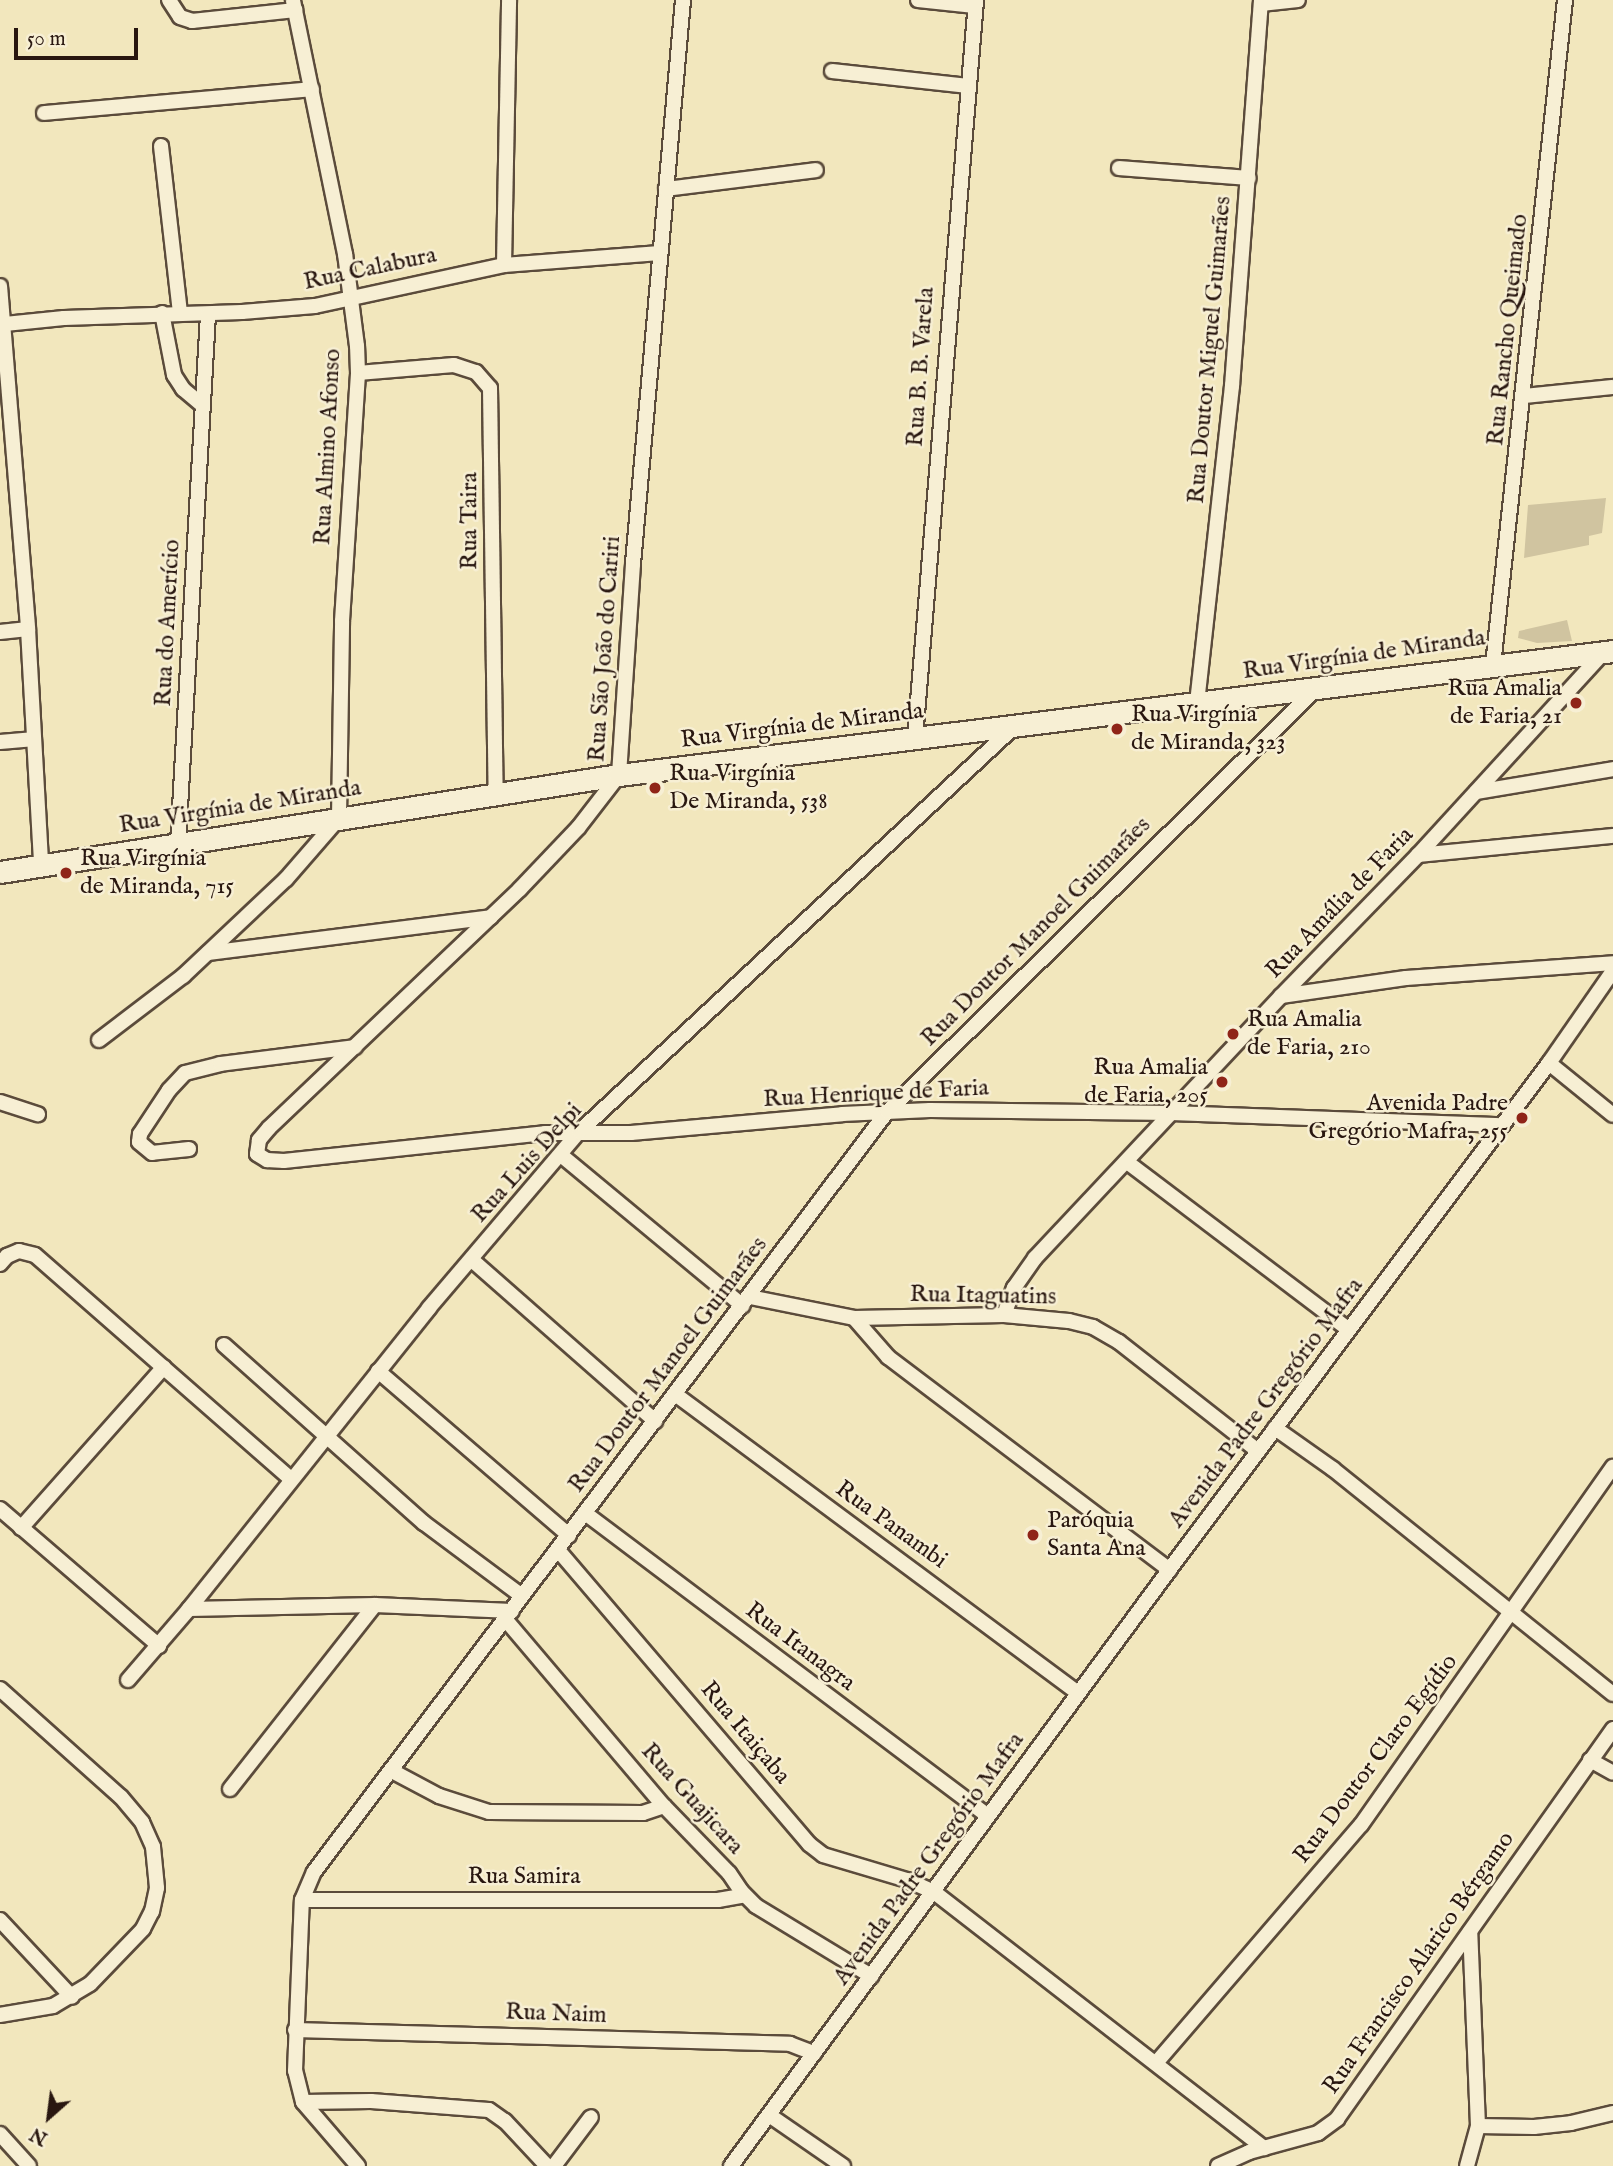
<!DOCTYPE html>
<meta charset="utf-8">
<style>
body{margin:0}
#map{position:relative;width:1613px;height:2166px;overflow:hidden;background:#f2e7bd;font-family:"IM FELL English",serif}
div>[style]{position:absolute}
.green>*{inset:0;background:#d0c4a0}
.roads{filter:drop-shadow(2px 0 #5b4b3b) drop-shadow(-2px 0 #5b4b3b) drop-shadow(0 2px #5b4b3b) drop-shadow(0 -2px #5b4b3b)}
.street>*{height:14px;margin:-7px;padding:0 7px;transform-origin:7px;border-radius:7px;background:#f7efd4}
.secondary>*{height:21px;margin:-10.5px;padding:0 10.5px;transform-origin:10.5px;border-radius:10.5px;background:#f7efd4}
.dots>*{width:19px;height:19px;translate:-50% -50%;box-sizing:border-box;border:4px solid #f7efd4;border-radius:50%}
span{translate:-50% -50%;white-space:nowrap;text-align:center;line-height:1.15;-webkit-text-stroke:5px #f7efd4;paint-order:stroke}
.street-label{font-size:24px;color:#291710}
.poi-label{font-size:24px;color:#291710}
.right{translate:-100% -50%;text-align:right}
.left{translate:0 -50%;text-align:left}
.north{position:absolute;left:14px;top:2082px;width:70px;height:70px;-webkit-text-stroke:5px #f7efd4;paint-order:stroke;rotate:208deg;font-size:19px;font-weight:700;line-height:28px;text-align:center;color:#291710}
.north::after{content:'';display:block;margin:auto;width:24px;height:32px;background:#291710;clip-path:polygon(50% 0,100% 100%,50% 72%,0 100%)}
.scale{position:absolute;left:14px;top:28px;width:124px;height:32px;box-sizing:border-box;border:4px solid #291710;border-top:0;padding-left:9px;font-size:21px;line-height:24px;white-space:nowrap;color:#291710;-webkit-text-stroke:5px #f7efd4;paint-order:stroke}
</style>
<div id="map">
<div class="green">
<div style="clip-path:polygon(1606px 498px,1602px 533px,1589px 536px,1589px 545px,1524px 558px,1528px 505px)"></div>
<div style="clip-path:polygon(1567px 620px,1572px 641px,1537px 643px,1518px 638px,1519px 631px)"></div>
</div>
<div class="roads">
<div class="street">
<div style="left:169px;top:0;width:20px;rotate:57deg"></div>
<div style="left:180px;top:17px;width:13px;rotate:18deg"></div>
<div style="left:192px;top:21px;width:104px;rotate:-6.1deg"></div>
<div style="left:683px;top:0;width:566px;rotate:95.07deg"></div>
<div style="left:633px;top:564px;width:211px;rotate:93.8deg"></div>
<div style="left:619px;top:775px;width:67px;rotate:127.7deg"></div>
<div style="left:578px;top:828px;width:84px;rotate:133.6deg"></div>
<div style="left:520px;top:889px;width:347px;rotate:136.4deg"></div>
<div style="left:269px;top:1128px;width:16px;rotate:130deg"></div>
<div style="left:259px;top:1140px;width:14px;rotate:98deg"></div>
<div style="left:257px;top:1154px;width:12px;rotate:31deg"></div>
<div style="left:267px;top:1160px;width:17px;rotate:3deg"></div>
<div style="left:284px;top:1161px;width:262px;rotate:-6.1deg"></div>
<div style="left:545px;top:1133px;width:86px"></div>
<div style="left:631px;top:1133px;width:212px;rotate:-5.1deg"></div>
<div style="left:842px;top:1114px;width:88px;rotate:-2.6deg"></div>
<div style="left:930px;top:1110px;width:241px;rotate:0.7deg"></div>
<div style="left:1171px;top:1113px;width:331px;rotate:2.1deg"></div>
<div style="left:918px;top:0;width:57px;rotate:6deg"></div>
<div style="left:1261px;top:4px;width:37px;rotate:-6deg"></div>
<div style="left:832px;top:71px;width:137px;rotate:6.3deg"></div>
<div style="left:44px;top:113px;width:269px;rotate:-5.1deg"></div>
<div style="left:161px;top:146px;width:168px;rotate:83.5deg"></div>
<div style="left:1119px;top:168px;width:130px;rotate:4.4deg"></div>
<div style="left:666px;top:189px;width:151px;rotate:-7.2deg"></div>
<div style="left:504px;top:265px;width:265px;rotate:-88.9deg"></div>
<div style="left:0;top:286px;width:344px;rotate:85.3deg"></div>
<div style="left:28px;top:629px;width:236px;rotate:86.8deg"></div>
<div style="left:162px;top:313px;width:63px;rotate:79deg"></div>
<div style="left:174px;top:375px;width:17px;rotate:57deg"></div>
<div style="left:183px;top:389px;width:26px;rotate:40deg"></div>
<div style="left:5px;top:324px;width:59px;rotate:-5.8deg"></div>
<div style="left:64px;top:318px;width:178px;rotate:-1.9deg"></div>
<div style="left:242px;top:312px;width:73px;rotate:-4.7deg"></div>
<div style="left:315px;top:306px;width:193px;rotate:-12.2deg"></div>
<div style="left:504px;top:265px;width:156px;rotate:-4.4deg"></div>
<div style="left:358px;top:373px;width:96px;rotate:-4.8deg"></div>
<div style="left:454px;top:365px;width:23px;rotate:18deg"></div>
<div style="left:476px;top:372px;width:21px;rotate:49deg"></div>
<div style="left:490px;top:388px;width:407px;rotate:89.2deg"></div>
<div style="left:1524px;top:396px;width:89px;rotate:-5.8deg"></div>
<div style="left:0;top:632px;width:28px;rotate:-6deg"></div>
<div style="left:1493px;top:665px;width:669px;rotate:-83.82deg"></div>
<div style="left:1197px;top:703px;width:319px;rotate:-83.7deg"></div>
<div style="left:1232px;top:386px;width:387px;rotate:-85.7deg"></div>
<div style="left:915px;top:738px;width:741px;rotate:-85.27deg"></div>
<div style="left:0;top:742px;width:32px;rotate:-5deg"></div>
<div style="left:1476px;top:792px;width:139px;rotate:-9.5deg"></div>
<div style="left:178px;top:843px;width:530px;rotate:-86.75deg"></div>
<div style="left:1418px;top:855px;width:196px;rotate:-5.6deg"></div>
<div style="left:208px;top:953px;width:285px;rotate:-7.2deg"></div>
<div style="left:1281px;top:996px;width:126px;rotate:-8.2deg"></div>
<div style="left:1406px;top:978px;width:208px;rotate:-4.1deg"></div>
<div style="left:99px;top:1040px;width:106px;rotate:-37.3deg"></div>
<div style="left:183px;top:976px;width:141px;rotate:-43.3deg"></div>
<div style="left:286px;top:879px;width:81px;rotate:-49deg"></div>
<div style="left:339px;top:818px;width:197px;rotate:-89.1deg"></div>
<div style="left:342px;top:621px;width:249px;rotate:-86.3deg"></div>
<div style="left:358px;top:373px;width:27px;rotate:-92deg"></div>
<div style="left:357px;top:346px;width:93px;rotate:-97.4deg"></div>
<div style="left:345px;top:254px;width:259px;rotate:-101.6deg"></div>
<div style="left:1549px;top:1063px;width:82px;rotate:39.1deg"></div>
<div style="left:0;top:1102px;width:40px;rotate:18deg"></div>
<div style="left:189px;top:1149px;width:37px;rotate:174deg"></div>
<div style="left:152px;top:1153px;width:17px;rotate:-140deg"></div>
<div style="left:139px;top:1142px;width:8px;rotate:-83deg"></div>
<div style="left:140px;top:1134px;width:53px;rotate:-56.6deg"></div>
<div style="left:169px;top:1090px;width:23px;rotate:-47deg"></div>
<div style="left:185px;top:1073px;width:36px;rotate:-14deg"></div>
<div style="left:220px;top:1064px;width:136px;rotate:-7.2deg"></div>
<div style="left:561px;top:1155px;width:236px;rotate:39.7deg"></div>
<div style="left:1127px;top:1162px;width:278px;rotate:37.1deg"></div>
<div style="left:472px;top:1260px;width:244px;rotate:41.3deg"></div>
<div style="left:0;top:1264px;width:11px;rotate:-49deg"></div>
<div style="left:7px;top:1256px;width:13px;rotate:-23deg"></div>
<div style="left:19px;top:1251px;width:16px;rotate:14deg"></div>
<div style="left:35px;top:1255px;width:340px;rotate:41.2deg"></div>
<div style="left:750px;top:1297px;width:106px;rotate:11.4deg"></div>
<div style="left:854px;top:1318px;width:150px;rotate:-1.1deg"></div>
<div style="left:1004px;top:1315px;width:65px;rotate:5.3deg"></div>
<div style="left:1069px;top:1321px;width:25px;rotate:14deg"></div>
<div style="left:1093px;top:1327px;width:30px;rotate:30deg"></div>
<div style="left:1119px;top:1342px;width:177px;rotate:38.1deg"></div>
<div style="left:1004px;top:1315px;width:29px;rotate:-70deg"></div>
<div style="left:1014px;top:1288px;width:37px;rotate:-55deg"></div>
<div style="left:1035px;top:1258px;width:359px;rotate:-46.8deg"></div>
<div style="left:1281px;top:996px;width:197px;rotate:-45.8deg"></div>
<div style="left:1418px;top:855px;width:275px;rotate:-47.5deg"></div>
<div style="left:854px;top:1318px;width:52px;rotate:48.9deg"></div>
<div style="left:888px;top:1357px;width:353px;rotate:37.1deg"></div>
<div style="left:224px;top:1345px;width:268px;rotate:41.7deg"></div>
<div style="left:424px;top:1523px;width:122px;rotate:36.7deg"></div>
<div style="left:378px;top:1371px;width:252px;rotate:40.7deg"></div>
<div style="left:675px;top:1394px;width:502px;rotate:36.57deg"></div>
<div style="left:1275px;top:1428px;width:71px;rotate:35.3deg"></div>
<div style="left:1333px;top:1469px;width:359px;rotate:38.8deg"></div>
<div style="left:0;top:1509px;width:210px;rotate:40.7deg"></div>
<div style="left:585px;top:1513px;width:504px;rotate:36.94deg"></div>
<div style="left:21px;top:1528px;width:215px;rotate:-48.4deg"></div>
<div style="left:558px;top:1550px;width:387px;rotate:49.5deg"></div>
<div style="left:809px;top:1844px;width:18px;rotate:38deg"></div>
<div style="left:823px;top:1855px;width:88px;rotate:16.6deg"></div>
<div style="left:907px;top:1880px;width:30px;rotate:24deg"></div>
<div style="left:934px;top:1892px;width:418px;rotate:37.8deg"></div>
<div style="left:189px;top:1609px;width:186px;rotate:-1.2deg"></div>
<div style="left:375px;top:1605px;width:137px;rotate:2.5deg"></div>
<div style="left:506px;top:1620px;width:244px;rotate:49.7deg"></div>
<div style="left:664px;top:1806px;width:93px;rotate:45.9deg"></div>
<div style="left:729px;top:1873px;width:22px;rotate:56deg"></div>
<div style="left:741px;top:1891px;width:21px;rotate:45deg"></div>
<div style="left:756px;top:1906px;width:135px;rotate:31.3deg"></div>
<div style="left:128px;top:1680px;width:94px;rotate:-49.3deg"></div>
<div style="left:189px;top:1609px;width:385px;rotate:-51.4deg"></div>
<div style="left:429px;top:1308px;width:231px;rotate:-49.6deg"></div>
<div style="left:579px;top:1132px;width:596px;rotate:-42.96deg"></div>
<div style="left:0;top:1689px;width:162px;rotate:41.8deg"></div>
<div style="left:121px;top:1797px;width:33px;rotate:50deg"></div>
<div style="left:142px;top:1822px;width:27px;rotate:66deg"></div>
<div style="left:153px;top:1847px;width:41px;rotate:84.4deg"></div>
<div style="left:157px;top:1888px;width:24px;rotate:102deg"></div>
<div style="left:152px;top:1911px;width:20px;rotate:117deg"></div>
<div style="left:143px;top:1929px;width:76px;rotate:133.9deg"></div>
<div style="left:90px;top:1984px;width:43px;rotate:149.3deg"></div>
<div style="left:53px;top:2006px;width:54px;rotate:170.4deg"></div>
<div style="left:1590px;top:1760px;width:26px;rotate:29deg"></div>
<div style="left:392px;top:1771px;width:53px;rotate:28deg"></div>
<div style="left:439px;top:1796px;width:52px;rotate:17.7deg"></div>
<div style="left:489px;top:1812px;width:154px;rotate:0.4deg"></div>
<div style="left:643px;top:1813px;width:22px;rotate:-18deg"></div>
<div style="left:230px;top:1789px;width:234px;rotate:-51.8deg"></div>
<div style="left:302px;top:1900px;width:416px"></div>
<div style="left:718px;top:1900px;width:27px;rotate:-10deg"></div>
<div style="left:0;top:1920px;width:105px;rotate:46.9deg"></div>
<div style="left:295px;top:2030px;width:495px;rotate:1.6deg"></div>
<div style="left:790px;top:2044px;width:26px;rotate:21deg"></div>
<div style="left:1156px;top:2063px;width:314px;rotate:-49.3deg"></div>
<div style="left:1361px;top:1825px;width:438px;rotate:-54.9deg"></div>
<div style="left:303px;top:2102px;width:68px;rotate:-0.8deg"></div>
<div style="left:371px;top:2101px;width:118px;rotate:4.4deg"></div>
<div style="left:489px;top:2110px;width:19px;rotate:35deg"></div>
<div style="left:505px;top:2121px;width:62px;rotate:47deg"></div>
<div style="left:769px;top:2115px;width:90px;rotate:34.6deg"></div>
<div style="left:1478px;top:2126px;width:56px;rotate:1deg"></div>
<div style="left:1534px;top:2127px;width:37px;rotate:-6deg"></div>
<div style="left:1571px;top:2123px;width:43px;rotate:-13.4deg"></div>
<div style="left:0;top:2134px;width:43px;rotate:47.8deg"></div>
<div style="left:358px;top:2166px;width:84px;rotate:-130.7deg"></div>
<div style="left:303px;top:2102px;width:32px;rotate:-104deg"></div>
<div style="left:295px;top:2071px;width:171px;rotate:-87.7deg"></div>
<div style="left:302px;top:1900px;width:30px;rotate:-67deg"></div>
<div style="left:314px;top:1872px;width:952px;rotate:-52.99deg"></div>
<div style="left:887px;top:1112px;width:601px;rotate:-44.6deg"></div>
<div style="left:554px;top:2166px;width:61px;rotate:-52.9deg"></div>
<div style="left:731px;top:2166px;width:755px;rotate:-53.68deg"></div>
<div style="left:1178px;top:1558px;width:619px;rotate:-53.15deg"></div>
<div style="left:1549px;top:1063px;width:112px;rotate:-55.2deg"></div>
<div style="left:1218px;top:2166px;width:34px;rotate:-24deg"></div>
<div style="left:1249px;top:2152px;width:72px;rotate:-15.4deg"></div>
<div style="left:1318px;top:2133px;width:24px;rotate:-36deg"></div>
<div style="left:1337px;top:2119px;width:478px;rotate:-54.7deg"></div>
<div style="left:1467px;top:2166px;width:41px;rotate:-74.6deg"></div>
<div style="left:1478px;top:2126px;width:195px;rotate:-92.3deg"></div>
</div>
<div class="secondary">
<div style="left:0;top:872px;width:627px;rotate:-8.91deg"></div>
<div style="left:619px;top:775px;width:1002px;rotate:-7.11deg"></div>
</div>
</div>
<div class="dots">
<div style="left:1576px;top:703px;background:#8f2418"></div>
<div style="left:1117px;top:729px;background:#8f2418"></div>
<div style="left:655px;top:788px;background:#8f2418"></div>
<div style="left:66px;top:873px;background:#8f2418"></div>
<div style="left:1233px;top:1034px;background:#8f2418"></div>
<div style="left:1222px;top:1082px;background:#8f2418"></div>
<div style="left:1522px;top:1118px;background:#8f2418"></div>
<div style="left:1033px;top:1535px;background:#8f2418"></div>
</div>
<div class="street-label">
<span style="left:370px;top:269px;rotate:-12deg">Rua Calabura</span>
<span style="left:1508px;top:330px;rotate:-84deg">Rua Rancho Queimado</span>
<span style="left:1210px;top:350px;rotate:-85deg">Rua Doutor Miguel Guimarães</span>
<span style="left:921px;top:367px;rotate:-86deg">Rua B. B. Varela</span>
<span style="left:328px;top:447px;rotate:-87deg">Rua Almino Afonso</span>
<span style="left:470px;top:521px;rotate:-90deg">Rua Taira</span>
<span style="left:168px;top:623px;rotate:-87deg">Rua do Amerício</span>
<span style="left:605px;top:649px;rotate:-86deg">Rua São João do Cariri</span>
<span style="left:1364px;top:655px;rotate:-8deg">Rua Virgínia de Miranda</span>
<span style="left:802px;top:726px;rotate:-7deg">Rua Virgínia de Miranda</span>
<span style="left:240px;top:807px;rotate:-9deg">Rua Virgínia de Miranda</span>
<span style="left:1340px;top:903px;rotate:-46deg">Rua Amália de Faria</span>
<span style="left:1036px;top:932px;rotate:-45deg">Rua Doutor Manoel Guimarães</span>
<span style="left:876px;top:1094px;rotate:-3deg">Rua Henrique de Faria</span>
<span style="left:527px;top:1163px;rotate:-48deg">Rua Luis Delpi</span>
<span style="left:983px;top:1296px;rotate:1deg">Rua Itaguatins</span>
<span style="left:668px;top:1365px;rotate:-53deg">Rua Doutor Manoel Guimarães</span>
<span style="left:1266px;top:1403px;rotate:-53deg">Avenida Padre Gregório Mafra</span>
<span style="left:891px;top:1525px;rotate:36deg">Rua Panambi</span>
<span style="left:800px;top:1647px;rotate:37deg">Rua Itanagra</span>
<span style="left:745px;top:1733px;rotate:50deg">Rua Itaiçaba</span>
<span style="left:1376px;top:1759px;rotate:-53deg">Rua Doutor Claro Egídio</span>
<span style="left:692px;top:1799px;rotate:48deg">Rua Guajicara</span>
<span style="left:929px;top:1859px;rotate:-54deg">Avenida Padre Gregório Mafra</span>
<span style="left:524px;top:1877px">Rua Samira</span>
<span style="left:1419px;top:1963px;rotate:-55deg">Rua Francisco Alarico Bérgamo</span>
<span style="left:556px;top:2014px;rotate:2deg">Rua Naim</span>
</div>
<div class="poi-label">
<span class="right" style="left:1562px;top:703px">Rua Amalia<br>de Faria, 21</span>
<span class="left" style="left:1131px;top:729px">Rua Virgínia<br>de Miranda, 323</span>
<span class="left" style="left:669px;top:788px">Rua Virgínia<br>De Miranda, 538</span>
<span class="left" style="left:80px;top:873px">Rua Virgínia<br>de Miranda, 715</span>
<span class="left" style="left:1247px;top:1034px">Rua Amalia<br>de Faria, 210</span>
<span class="right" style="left:1208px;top:1082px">Rua Amalia<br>de Faria, 205</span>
<span class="right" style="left:1508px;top:1118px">Avenida Padre<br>Gregório Mafra, 255</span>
<span class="left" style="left:1047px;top:1535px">Paróquia<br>Santa Ana</span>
</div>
<div class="north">N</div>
<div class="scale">50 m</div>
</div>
